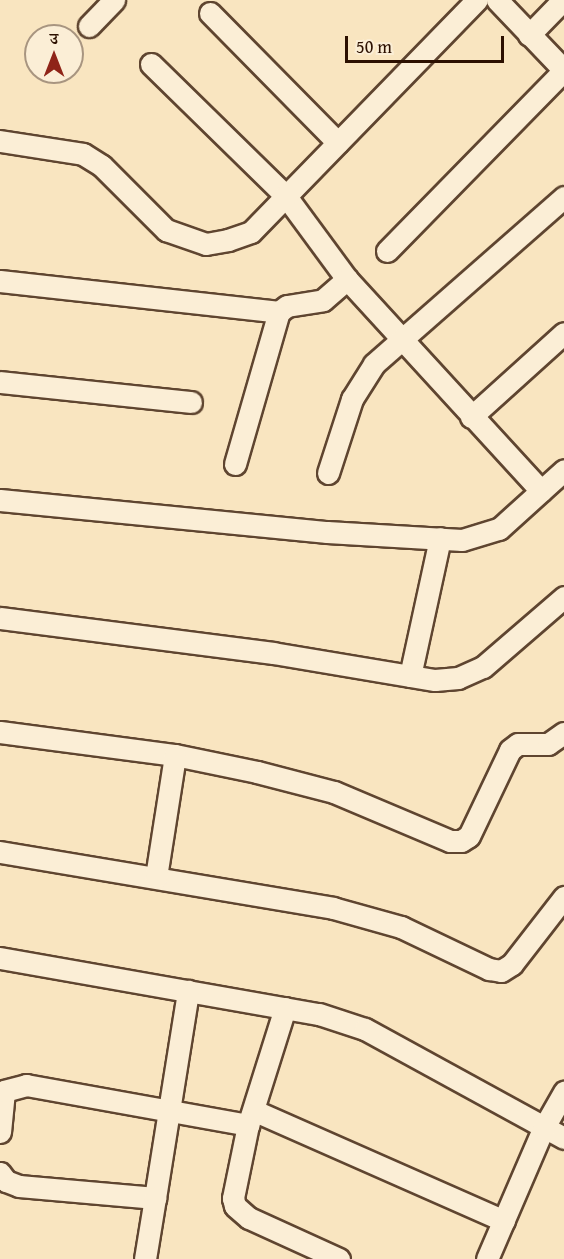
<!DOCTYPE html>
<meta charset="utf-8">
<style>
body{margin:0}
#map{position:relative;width:564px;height:1259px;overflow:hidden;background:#f9e5c0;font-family:"Gentium Book Plus","Noto Serif Devanagari",serif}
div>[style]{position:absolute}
.roads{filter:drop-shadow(2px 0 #5f4530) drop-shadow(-2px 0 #5f4530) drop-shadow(0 2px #5f4530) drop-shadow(0 -2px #5f4530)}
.street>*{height:21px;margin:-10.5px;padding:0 10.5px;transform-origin:10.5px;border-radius:10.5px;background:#fbeed6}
span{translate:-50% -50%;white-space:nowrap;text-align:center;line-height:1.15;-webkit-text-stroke:4.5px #fbeed6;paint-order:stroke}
.north{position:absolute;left:24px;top:24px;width:60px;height:60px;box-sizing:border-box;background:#fbeed6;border:2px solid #a89580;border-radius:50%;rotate:0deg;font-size:16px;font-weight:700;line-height:24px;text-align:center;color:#2c1000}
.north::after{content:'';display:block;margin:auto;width:21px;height:27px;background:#8f2418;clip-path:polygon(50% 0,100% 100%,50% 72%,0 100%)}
.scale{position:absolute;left:345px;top:36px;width:159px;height:27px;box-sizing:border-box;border:3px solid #2c1000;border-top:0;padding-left:8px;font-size:18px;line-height:21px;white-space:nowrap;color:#2c1000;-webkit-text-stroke:4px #fbeed6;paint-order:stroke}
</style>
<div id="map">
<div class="roads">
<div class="street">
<div style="left:497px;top:0;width:97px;rotate:46.3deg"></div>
<div style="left:210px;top:13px;width:182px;rotate:45.4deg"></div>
<div style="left:89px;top:26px;width:36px;rotate:-46deg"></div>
<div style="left:529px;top:35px;width:49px;rotate:-45.8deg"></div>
<div style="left:151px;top:64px;width:187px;rotate:44.4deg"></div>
<div style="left:285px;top:195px;width:104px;rotate:53.6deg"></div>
<div style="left:347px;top:279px;width:287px;rotate:47.5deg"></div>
<div style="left:541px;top:491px;width:31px;rotate:-42deg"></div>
<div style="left:0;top:141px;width:84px;rotate:8.9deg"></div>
<div style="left:83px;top:154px;width:22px;rotate:32deg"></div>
<div style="left:102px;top:166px;width:91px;rotate:45deg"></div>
<div style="left:166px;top:230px;width:42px;rotate:19.3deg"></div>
<div style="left:206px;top:244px;width:22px;rotate:-10deg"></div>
<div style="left:228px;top:240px;width:24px;rotate:-19deg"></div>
<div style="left:251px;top:232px;width:324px;rotate:-45.8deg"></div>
<div style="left:387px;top:251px;width:253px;rotate:-45.6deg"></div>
<div style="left:0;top:281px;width:281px;rotate:6.3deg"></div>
<div style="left:0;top:382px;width:192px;rotate:6deg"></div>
<div style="left:471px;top:417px;width:125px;rotate:-42.1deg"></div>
<div style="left:235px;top:464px;width:158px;rotate:-73.9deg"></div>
<div style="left:279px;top:312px;width:10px;rotate:-37deg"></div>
<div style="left:287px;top:306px;width:36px;rotate:-9deg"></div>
<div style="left:323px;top:300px;width:32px;rotate:-41deg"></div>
<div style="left:328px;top:473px;width:78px;rotate:-72deg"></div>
<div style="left:352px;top:399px;width:41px;rotate:-57.8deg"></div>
<div style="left:374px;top:364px;width:253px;rotate:-41.3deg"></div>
<div style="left:0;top:500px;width:329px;rotate:5.6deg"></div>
<div style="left:327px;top:532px;width:135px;rotate:3.4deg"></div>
<div style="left:462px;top:540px;width:39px;rotate:-17deg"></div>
<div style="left:499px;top:529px;width:57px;rotate:-42.1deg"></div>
<div style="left:0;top:618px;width:275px;rotate:7.3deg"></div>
<div style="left:273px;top:653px;width:164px;rotate:9.5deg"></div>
<div style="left:435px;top:680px;width:23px;rotate:-5deg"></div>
<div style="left:458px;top:678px;width:27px;rotate:-24deg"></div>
<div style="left:483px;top:667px;width:107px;rotate:-40.8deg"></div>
<div style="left:410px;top:676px;width:141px;rotate:-77.7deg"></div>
<div style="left:0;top:732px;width:177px;rotate:7.5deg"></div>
<div style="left:175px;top:755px;width:84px;rotate:11.7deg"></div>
<div style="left:257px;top:772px;width:80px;rotate:14.6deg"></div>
<div style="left:334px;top:792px;width:126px;rotate:22.9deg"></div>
<div style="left:450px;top:841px;width:11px"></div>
<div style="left:461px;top:841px;width:9px;rotate:-32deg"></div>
<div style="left:469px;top:836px;width:95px;rotate:-64.5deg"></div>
<div style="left:510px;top:750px;width:10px;rotate:-37deg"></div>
<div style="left:518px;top:744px;width:30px"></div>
<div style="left:548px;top:744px;width:19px;rotate:-35deg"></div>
<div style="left:0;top:852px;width:338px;rotate:9.5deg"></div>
<div style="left:333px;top:908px;width:71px;rotate:15.6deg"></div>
<div style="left:401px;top:927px;width:98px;rotate:25.5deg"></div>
<div style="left:489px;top:969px;width:12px;rotate:9deg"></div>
<div style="left:501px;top:971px;width:13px;rotate:-32deg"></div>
<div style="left:512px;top:964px;width:85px;rotate:-52.2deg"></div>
<div style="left:156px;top:877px;width:123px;rotate:-81.1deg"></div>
<div style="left:0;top:958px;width:324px;rotate:10deg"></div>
<div style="left:319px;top:1014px;width:48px;rotate:18.1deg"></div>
<div style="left:365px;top:1029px;width:227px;rotate:28.7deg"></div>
<div style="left:285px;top:1008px;width:123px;rotate:107.5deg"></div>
<div style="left:248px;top:1125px;width:75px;rotate:101.6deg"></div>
<div style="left:233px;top:1198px;width:8px;rotate:76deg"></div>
<div style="left:235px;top:1206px;width:18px;rotate:41deg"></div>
<div style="left:249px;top:1218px;width:99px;rotate:24.5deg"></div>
<div style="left:255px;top:1111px;width:272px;rotate:23.8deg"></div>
<div style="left:0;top:1132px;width:41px;rotate:-84.4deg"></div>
<div style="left:4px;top:1091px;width:23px;rotate:-15deg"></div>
<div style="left:26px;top:1085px;width:226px;rotate:10.2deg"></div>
<div style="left:0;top:1173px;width:10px;rotate:53deg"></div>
<div style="left:6px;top:1181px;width:14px;rotate:21deg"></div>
<div style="left:19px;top:1186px;width:137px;rotate:5deg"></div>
<div style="left:155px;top:1198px;width:210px;rotate:-80.9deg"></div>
<div style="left:145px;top:1259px;width:62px;rotate:-80.7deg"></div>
<div style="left:487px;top:1259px;width:142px;rotate:-66.7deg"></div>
<div style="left:543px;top:1129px;width:43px;rotate:-60.4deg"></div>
</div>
</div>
<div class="north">उ</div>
<div class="scale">50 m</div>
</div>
